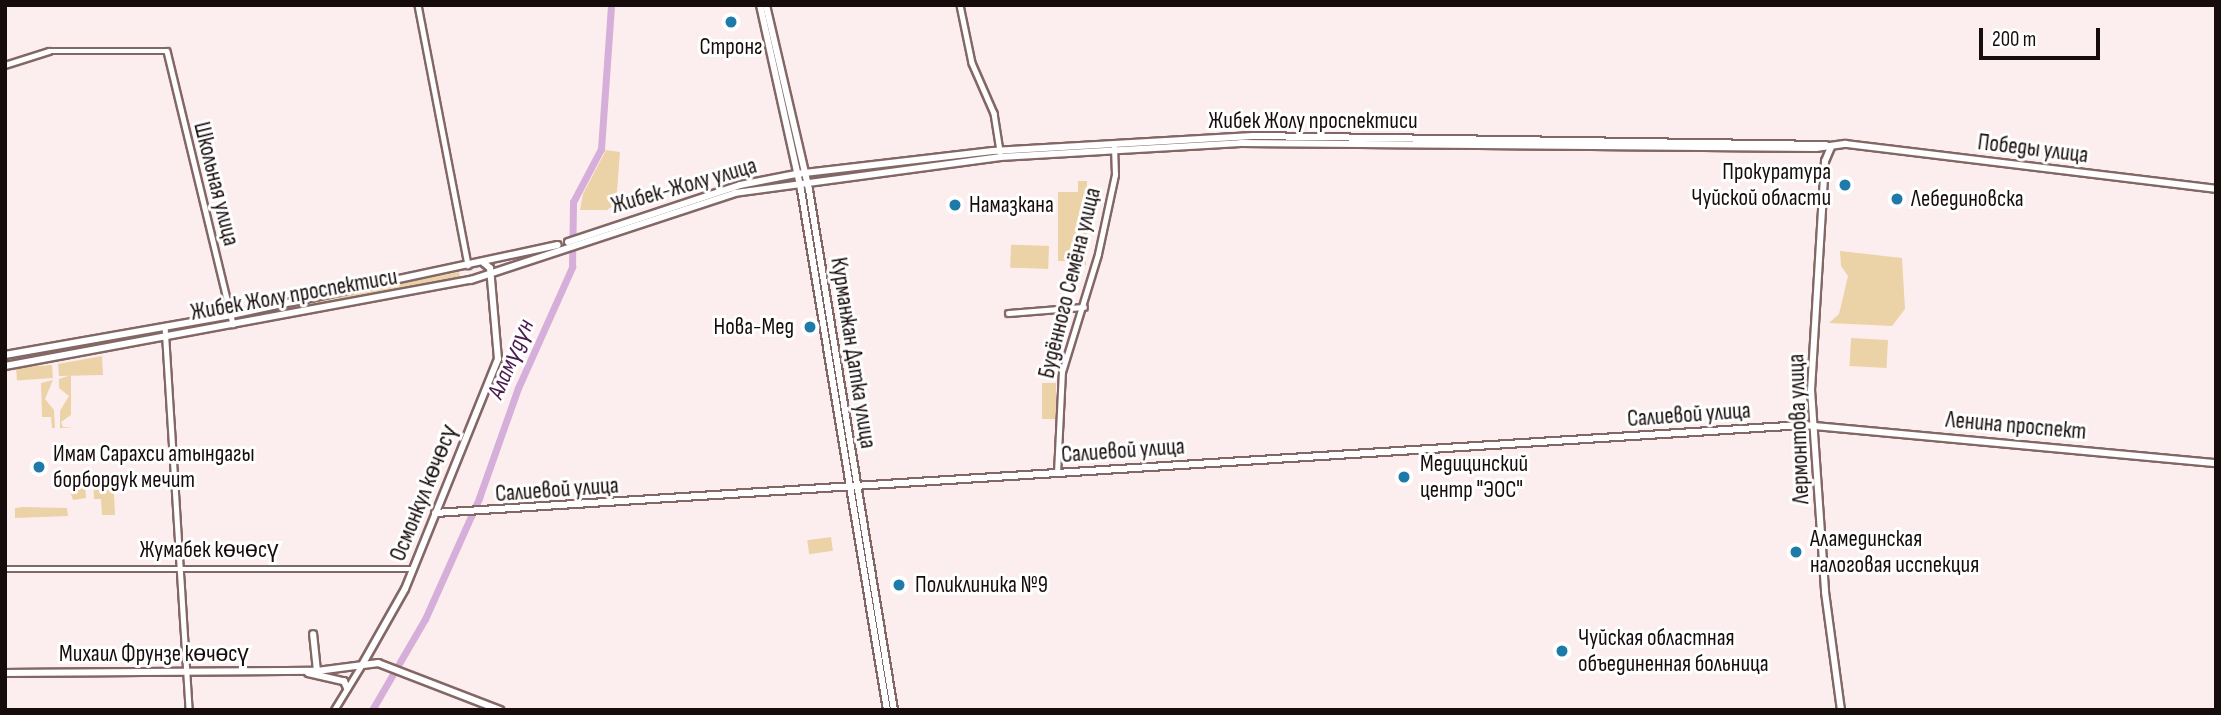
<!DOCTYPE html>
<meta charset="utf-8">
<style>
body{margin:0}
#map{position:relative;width:2221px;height:715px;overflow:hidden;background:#fceeee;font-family:"Sofia Sans Condensed",sans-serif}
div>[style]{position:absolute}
.green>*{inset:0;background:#ecd2a7;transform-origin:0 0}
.river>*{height:7px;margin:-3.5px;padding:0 3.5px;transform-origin:3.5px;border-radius:3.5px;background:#d5aed9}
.roads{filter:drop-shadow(2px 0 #836766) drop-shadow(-2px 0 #836766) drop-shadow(0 2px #836766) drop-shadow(0 -2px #836766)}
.minor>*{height:4.5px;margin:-2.25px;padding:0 2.25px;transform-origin:2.25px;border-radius:2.25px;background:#fff}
.major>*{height:6px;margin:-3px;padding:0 3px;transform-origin:3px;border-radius:3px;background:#fff}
.dots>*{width:19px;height:19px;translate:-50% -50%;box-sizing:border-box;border:4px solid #fff;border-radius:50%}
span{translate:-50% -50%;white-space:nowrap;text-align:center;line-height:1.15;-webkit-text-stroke:6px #fff;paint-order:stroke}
.poi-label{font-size:23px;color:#170c0c}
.right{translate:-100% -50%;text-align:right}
.left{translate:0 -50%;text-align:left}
.street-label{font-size:23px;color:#170c0c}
.water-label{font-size:24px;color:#491b4f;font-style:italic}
.frame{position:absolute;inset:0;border:7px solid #170c0c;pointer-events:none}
.scale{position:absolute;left:1979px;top:28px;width:121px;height:32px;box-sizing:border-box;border:4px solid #170c0c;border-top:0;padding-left:9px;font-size:21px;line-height:24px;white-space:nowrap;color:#170c0c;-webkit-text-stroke:5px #fff;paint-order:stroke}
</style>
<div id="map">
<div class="green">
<div style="clip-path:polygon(606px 150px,620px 152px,616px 204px,607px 210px,580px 210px,583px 194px)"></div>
<div style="clip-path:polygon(1078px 181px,1087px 181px,1086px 265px,1074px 265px,1073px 240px,1072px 261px,1058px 261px,1058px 192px,1078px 192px)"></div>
<div style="left:1049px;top:246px;width:23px;height:38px;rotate:92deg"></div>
<div style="clip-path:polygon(1840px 251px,1902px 258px,1905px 309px,1892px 326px,1829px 323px,1839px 314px,1848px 276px,1841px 266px)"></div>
<div style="clip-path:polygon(459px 272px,460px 278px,235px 321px,234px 316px)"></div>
<div style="clip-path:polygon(228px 318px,229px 322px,169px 331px,170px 329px)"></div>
<div style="clip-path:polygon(156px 332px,156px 335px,5px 363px,5px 359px)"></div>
<div style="left:1851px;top:338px;width:37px;height:28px;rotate:3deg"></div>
<div style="clip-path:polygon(102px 356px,103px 375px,59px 376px,58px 364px)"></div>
<div style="left:52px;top:365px;width:13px;height:36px;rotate:86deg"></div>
<div style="clip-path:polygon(71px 375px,71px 415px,61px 422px,63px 427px,73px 428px,60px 428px,60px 411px,69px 396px,59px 388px,59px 379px)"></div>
<div style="clip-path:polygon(53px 380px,45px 399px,54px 410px,55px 428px,52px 428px,51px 417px,42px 417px,41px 383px)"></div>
<div style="left:1042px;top:383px;width:14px;height:36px"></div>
<div style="clip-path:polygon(113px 474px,115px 515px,102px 515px,101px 499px,94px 499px,93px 475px)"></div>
<div style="clip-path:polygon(85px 481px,86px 498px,73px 500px,70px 491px)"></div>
<div style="clip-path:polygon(23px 507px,67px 508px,68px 516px,15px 518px,15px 508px)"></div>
<div style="left:831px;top:537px;width:14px;height:24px;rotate:82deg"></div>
</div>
<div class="river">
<div style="left:372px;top:710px;width:105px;rotate:-59.8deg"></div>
<div style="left:425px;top:619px;width:133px;rotate:-65.9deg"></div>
<div style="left:479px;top:498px;width:117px;rotate:-70.5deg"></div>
<div style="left:518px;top:388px;width:133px;rotate:-65.9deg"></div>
<div style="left:572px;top:267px;width:65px;rotate:-89.1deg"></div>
<div style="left:573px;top:202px;width:60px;rotate:-62.2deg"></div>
<div style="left:601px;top:149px;width:144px;rotate:-86deg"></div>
</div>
<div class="roads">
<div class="minor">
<div style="left:418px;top:5px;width:265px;rotate:79.1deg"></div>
<div style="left:960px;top:5px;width:59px;rotate:78.3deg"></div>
<div style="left:972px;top:63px;width:55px;rotate:66.3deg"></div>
<div style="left:994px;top:113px;width:39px;rotate:81deg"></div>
<div style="left:5px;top:65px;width:46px;rotate:-17.7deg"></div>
<div style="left:49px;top:51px;width:118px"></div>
<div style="left:167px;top:51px;width:281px;rotate:76.4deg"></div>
<div style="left:1008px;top:313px;width:76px;rotate:-4.5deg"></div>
<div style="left:165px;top:326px;width:385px;rotate:86.4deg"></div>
<div style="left:1057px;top:473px;width:101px;rotate:-87.2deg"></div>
<div style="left:1062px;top:372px;width:123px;rotate:-73deg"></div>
<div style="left:1098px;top:254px;width:81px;rotate:-77.9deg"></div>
<div style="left:1115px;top:175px;width:27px;rotate:-92deg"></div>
<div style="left:5px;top:569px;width:408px"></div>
<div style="left:334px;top:710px;width:52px;rotate:-58.5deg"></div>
</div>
<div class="major">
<div style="left:760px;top:5px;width:189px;rotate:77.5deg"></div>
<div style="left:801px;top:190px;width:527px;rotate:80.61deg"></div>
<div style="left:766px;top:5px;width:190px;rotate:76.9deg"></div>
<div style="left:809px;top:190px;width:527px;rotate:80.72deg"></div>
<div style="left:1831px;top:147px;width:15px;rotate:113deg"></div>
<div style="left:1825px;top:161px;width:229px;rotate:93.5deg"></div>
<div style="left:1811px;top:390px;width:202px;rotate:86deg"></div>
<div style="left:1825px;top:592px;width:119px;rotate:82.3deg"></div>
<div style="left:568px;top:242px;width:181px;rotate:-18.3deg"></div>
<div style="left:740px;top:185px;width:57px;rotate:-11.1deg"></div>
<div style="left:796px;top:174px;width:198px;rotate:-6.7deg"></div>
<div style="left:993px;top:151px;width:260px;rotate:-3.3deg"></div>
<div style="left:1253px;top:136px;width:573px;rotate:0.9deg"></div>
<div style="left:5px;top:355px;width:230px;rotate:-10deg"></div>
<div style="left:231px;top:315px;width:334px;rotate:-12.1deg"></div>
<div style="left:5px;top:366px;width:474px;rotate:-10.5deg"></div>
<div style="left:471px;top:280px;width:278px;rotate:-18.2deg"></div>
<div style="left:735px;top:193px;width:267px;rotate:-7.7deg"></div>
<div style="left:1000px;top:157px;width:241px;rotate:-3.3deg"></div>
<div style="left:1241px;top:143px;width:575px;rotate:0.5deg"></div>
<div style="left:1816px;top:148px;width:30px;rotate:-8deg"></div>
<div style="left:1846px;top:144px;width:373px;rotate:6.9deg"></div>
<div style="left:435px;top:513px;width:1372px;rotate:-3.68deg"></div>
<div style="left:1804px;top:425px;width:414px;rotate:5.3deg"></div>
<div style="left:362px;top:665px;width:87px;rotate:-60.5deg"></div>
<div style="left:405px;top:589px;width:248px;rotate:-68deg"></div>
<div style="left:498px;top:359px;width:91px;rotate:-95deg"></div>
<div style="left:490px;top:268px;width:8px;rotate:-140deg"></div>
<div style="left:317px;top:671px;width:62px;rotate:-7.5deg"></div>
<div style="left:378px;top:663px;width:131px;rotate:21.1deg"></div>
<div style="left:5px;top:673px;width:312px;rotate:-0.4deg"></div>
<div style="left:317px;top:671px;width:37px;rotate:-96deg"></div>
<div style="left:308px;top:673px;width:37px;rotate:13deg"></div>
<div style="left:344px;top:681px;width:8px;rotate:67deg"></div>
</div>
</div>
<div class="dots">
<div style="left:731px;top:22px;background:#1e7aa8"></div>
<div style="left:1845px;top:185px;background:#1e7aa8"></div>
<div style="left:1897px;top:199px;background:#1e7aa8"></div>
<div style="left:955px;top:205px;background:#1e7aa8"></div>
<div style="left:810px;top:327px;background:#1e7aa8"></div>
<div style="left:39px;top:467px;background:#1e7aa8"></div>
<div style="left:1404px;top:477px;background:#1e7aa8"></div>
<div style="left:1796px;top:552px;background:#1e7aa8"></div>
<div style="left:899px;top:585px;background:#1e7aa8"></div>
<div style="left:1562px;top:651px;background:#1e7aa8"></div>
</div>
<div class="poi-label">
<span style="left:731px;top:47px">Стронг</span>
<span class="right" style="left:1831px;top:185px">Прокуратура<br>Чуйской области</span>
<span class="left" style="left:1911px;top:199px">Лебединовска</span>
<span class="left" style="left:969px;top:205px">Намазкана</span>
<span class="right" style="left:794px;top:327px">Нова-Мед</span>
<span class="left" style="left:53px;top:467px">Имам Сарахси атындагы<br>борбордук мечит</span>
<span class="left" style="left:1420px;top:477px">Медицинский<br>центр "ЭОС"</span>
<span class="left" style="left:1810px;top:552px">Аламединская<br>налоговая исспекция</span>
<span class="left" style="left:915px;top:585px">Поликлиника №9</span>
<span class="left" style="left:1578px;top:651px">Чуйская областная<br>объединенная больница</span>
</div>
<div class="street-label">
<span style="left:1313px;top:121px">Жибек Жолу проспектиси</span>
<span style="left:2033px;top:149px;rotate:7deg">Победы улица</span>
<span style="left:216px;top:184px;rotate:76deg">Школьная улица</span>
<span style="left:684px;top:186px;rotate:-16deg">Жибек-Жолу улица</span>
<span style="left:1070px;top:283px;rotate:-76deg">Будённого Семёна улица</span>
<span style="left:294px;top:295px;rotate:-10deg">Жибек Жолу проспектиси</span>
<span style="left:853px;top:353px;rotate:81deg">Курманжан Датка улица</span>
<span style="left:1689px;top:415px;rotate:-4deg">Салиевой улица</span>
<span style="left:2016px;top:426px;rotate:5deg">Ленина проспект</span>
<span style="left:1799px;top:429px;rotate:-92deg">Лермонтова улица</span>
<span style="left:1123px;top:451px;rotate:-4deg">Салиевой улица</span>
<span style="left:557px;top:490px;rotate:-4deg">Салиевой улица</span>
<span style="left:424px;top:493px;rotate:-68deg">Осмонкул көчөсү</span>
<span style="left:209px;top:550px">Жумабек көчөсү</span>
<span style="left:154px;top:654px">Михаил Фрунзе көчөсү</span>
</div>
<div class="water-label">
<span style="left:511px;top:359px;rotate:-67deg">Аламүдүн</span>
</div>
<div class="frame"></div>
<div class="scale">200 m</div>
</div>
